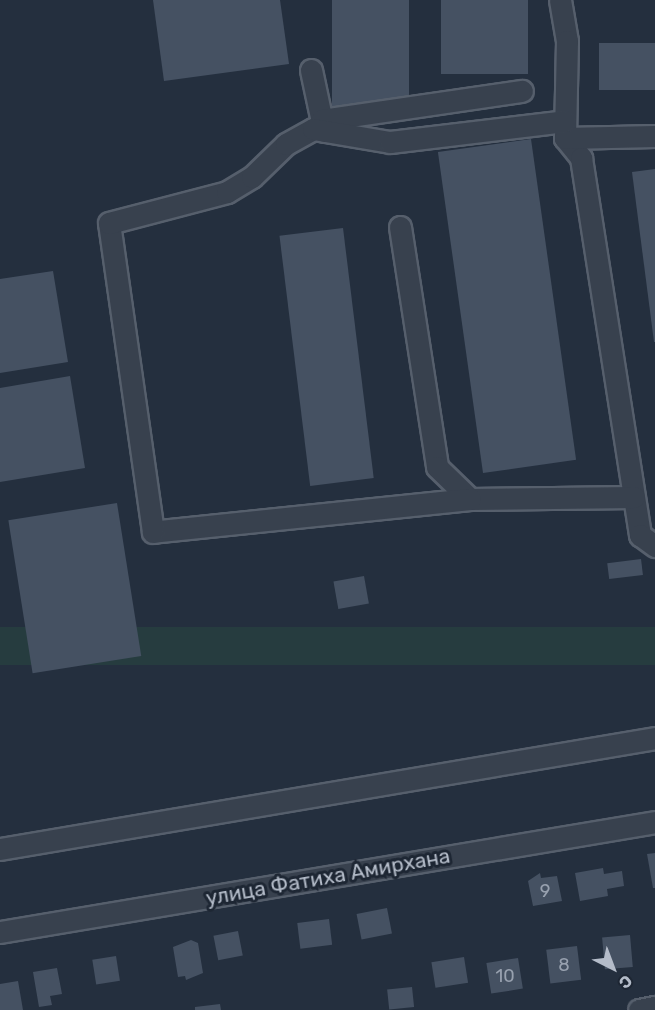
<!DOCTYPE html>
<meta charset="utf-8">
<style>
body{margin:0}
#map{position:relative;width:655px;height:1010px;overflow:hidden;background:#242f3e;font-family:Rubik,sans-serif}
div>[style]{position:absolute}
.green>*{inset:0;background:#263c3f;transform-origin:0 0}
.building>*{inset:0;background:#455162;transform-origin:0 0}
.roads{filter:drop-shadow(2px 0 #565f6c) drop-shadow(-2px 0 #565f6c) drop-shadow(0 2px #565f6c) drop-shadow(0 -2px #565f6c)}
.minor>*{height:21px;margin:-10.5px;padding:0 10.5px;transform-origin:10.5px;border-radius:10.5px;background:#38414e}
span{translate:-50% -50%;white-space:nowrap;text-align:center;line-height:1.15;-webkit-text-stroke:6px #1d2633;paint-order:stroke}
.number-label{font-size:18px;color:#98a1af}
.number-label span{-webkit-text-stroke-width:0}
.street-label{font-size:21px;color:#b4bcc9}
.north{position:absolute;left:583px;top:938px;width:60px;height:60px;-webkit-text-stroke:4px #1d2633;paint-order:stroke;rotate:138deg;font-size:16px;font-weight:700;line-height:24px;text-align:center;color:#b4bcc9}
.north::after{content:'';display:block;margin:auto;width:21px;height:27px;background:#b4bcc9;clip-path:polygon(50% 0,100% 100%,50% 72%,0 100%)}
</style>
<div id="map">
<div class="green">
<div style="left:655px;top:627px;width:38px;height:664px;rotate:90deg"></div>
</div>
<div class="building">
<div style="clip-path:polygon(153px 0,280px 0,289px 64px,164px 81px)"></div>
<div style="left:332px;top:0;width:77px;height:108px"></div>
<div style="left:441px;top:0;width:87px;height:74px"></div>
<div style="left:655px;top:43px;width:47px;height:56px;rotate:90deg"></div>
<div style="left:531px;top:139px;width:324px;height:94px;rotate:82deg"></div>
<div style="clip-path:polygon(655px 169px,655px 342px,654px 342px,632px 172px)"></div>
<div style="left:343px;top:228px;width:252px;height:64px;rotate:83deg"></div>
<div style="clip-path:polygon(53px 271px,68px 362px,0 373px,0 279px)"></div>
<div style="clip-path:polygon(70px 376px,85px 468px,0 482px,0 388px)"></div>
<div style="left:117px;top:503px;width:155px;height:110px;rotate:81deg"></div>
<div style="left:641px;top:559px;width:16px;height:34px;rotate:83deg"></div>
<div style="left:364px;top:576px;width:28px;height:31px;rotate:80deg"></div>
<div style="clip-path:polygon(655px 853px,655px 888px,653px 888px,647px 854px)"></div>
<div style="clip-path:polygon(603px 868px,604px 874px,622px 871px,624px 886px,607px 889px,608px 896px,580px 901px,575px 873px)"></div>
<div style="clip-path:polygon(540px 873px,541px 878px,557px 876px,562px 901px,533px 906px,528px 881px)"></div>
<div style="left:387px;top:908px;width:26px;height:31px;rotate:79deg"></div>
<div style="left:329px;top:919px;width:26px;height:32px;rotate:83deg"></div>
<div style="left:238px;top:931px;width:25px;height:25px;rotate:79deg"></div>
<div style="left:630px;top:935px;width:32px;height:28px;rotate:85deg"></div>
<div style="clip-path:polygon(191px 940px,198px 943px,203px 973px,186px 980px,185px 976px,178px 977px,173px 947px)"></div>
<div style="left:577px;top:946px;width:34px;height:31px;rotate:83deg"></div>
<div style="left:116px;top:956px;width:25px;height:24px;rotate:81deg"></div>
<div style="left:464px;top:957px;width:26px;height:33px;rotate:81deg"></div>
<div style="left:518px;top:958px;width:31px;height:32px;rotate:81deg"></div>
<div style="clip-path:polygon(57px 968px,62px 994px,50px 996px,52px 1005px,39px 1007px,33px 972px)"></div>
<div style="clip-path:polygon(18px 981px,23px 1010px,0 1010px,0 984px)"></div>
<div style="left:412px;top:987px;width:20px;height:25px;rotate:84deg"></div>
<div style="clip-path:polygon(220px 1004px,221px 1010px,195px 1010px,195px 1007px)"></div>
</div>
<div class="roads">
<div class="minor">
<div style="left:560px;top:0;width:42px;rotate:80.3deg"></div>
<div style="left:567px;top:41px;width:97px;rotate:91.2deg"></div>
<div style="left:565px;top:138px;width:26px;rotate:51deg"></div>
<div style="left:581px;top:158px;width:382px;rotate:81.1deg"></div>
<div style="left:640px;top:535px;width:19px;rotate:36deg"></div>
<div style="left:311px;top:70px;width:62px;rotate:78deg"></div>
<div style="left:322px;top:120px;width:202px;rotate:-8.3deg"></div>
<div style="left:565px;top:138px;width:90px;rotate:-1.3deg"></div>
<div style="left:400px;top:227px;width:243px;rotate:81.2deg"></div>
<div style="left:437px;top:467px;width:46px;rotate:44.1deg"></div>
<div style="left:470px;top:499px;width:164px;rotate:-0.7deg"></div>
<div style="left:470px;top:499px;width:319px;rotate:174.1deg"></div>
<div style="left:153px;top:532px;width:312px;rotate:-98.1deg"></div>
<div style="left:109px;top:223px;width:122px;rotate:-14.7deg"></div>
<div style="left:227px;top:192px;width:29px;rotate:-31deg"></div>
<div style="left:252px;top:177px;width:47px;rotate:-44.1deg"></div>
<div style="left:286px;top:144px;width:31px;rotate:-29deg"></div>
<div style="left:313px;top:129px;width:78px;rotate:9.6deg"></div>
<div style="left:390px;top:142px;width:176px;rotate:-6.8deg"></div>
<div style="left:0;top:849px;width:664px;rotate:-9.62deg"></div>
<div style="left:0;top:932px;width:664px;rotate:-9.53deg"></div>
<div style="left:639px;top:1010px;width:16px;rotate:-11deg"></div>
</div>
</div>
<div class="number-label">
<span style="left:545px;top:891px">9</span>
<span style="left:564px;top:965px">8</span>
<span style="left:505px;top:976px">10</span>
</div>
<div class="street-label">
<span style="left:328px;top:877px;rotate:-10deg">улица Фатиха Амирхана</span>
</div>
<div class="north">С</div>
</div>
